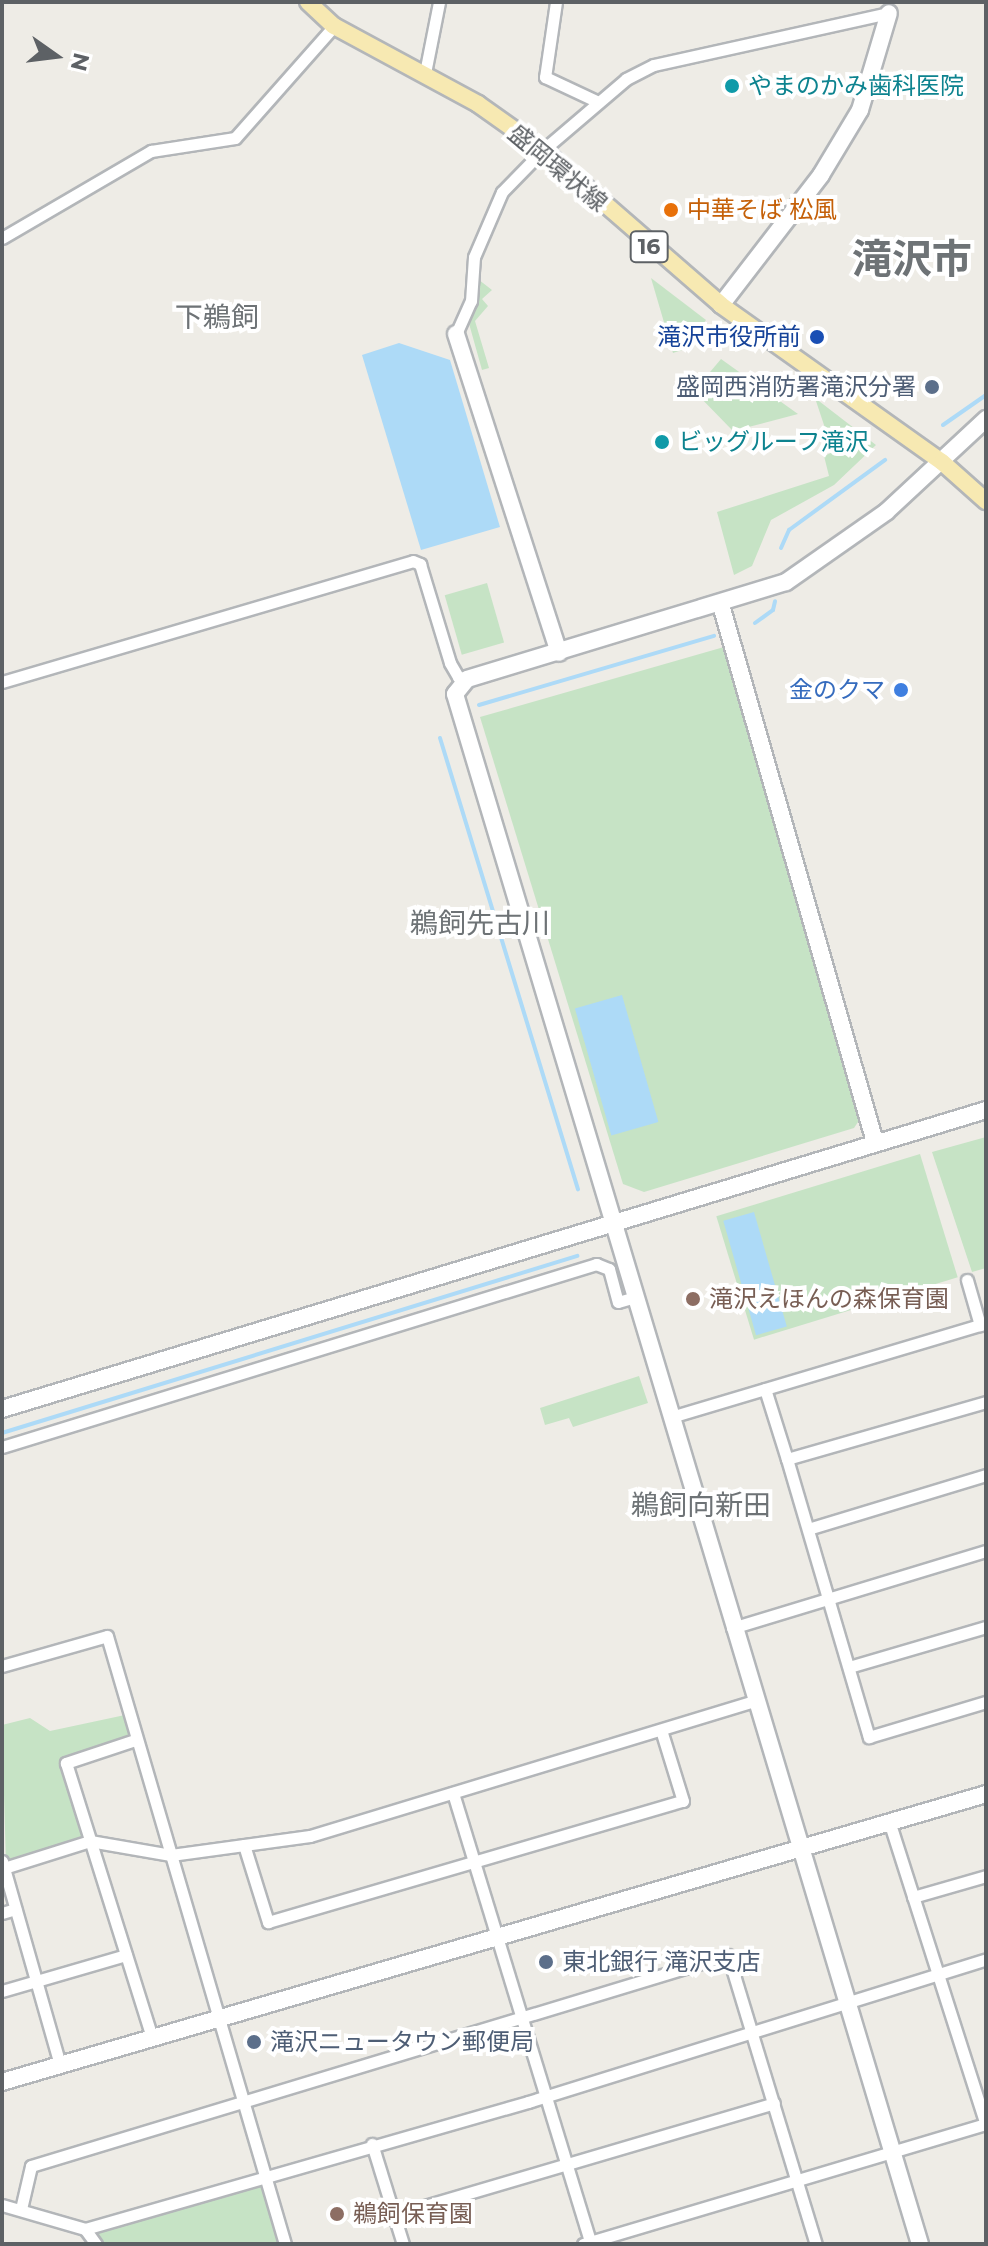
<!DOCTYPE html>
<meta charset="utf-8">
<style>
body{margin:0}
#map{position:relative;width:988px;height:2246px;overflow:hidden;background:#eeece6;font-family:Montserrat,"Noto Sans JP",sans-serif}
div>[style]{position:absolute}
.green>*{inset:0;background:#c6e3c5;transform-origin:0 0}
.water>*{inset:0;background:#addaf7;transform-origin:0 0}
.stream>*{height:4px;margin:-2px;padding:0 2px;transform-origin:2px;border-radius:2px;background:#addaf7}
.roads{filter:drop-shadow(2px 0 #b3b6b9) drop-shadow(-2px 0 #b3b6b9) drop-shadow(0 2px #b3b6b9) drop-shadow(0 -2px #b3b6b9)}
.street>*{height:11px;margin:-5.5px;padding:0 5.5px;transform-origin:5.5px;border-radius:5.5px;background:#fff}
.secondary>*{height:16px;margin:-8px;padding:0 8px;transform-origin:8px;border-radius:8px;background:#fff}
.primary>*{height:16px;margin:-8px;padding:0 8px;transform-origin:8px;border-radius:8px;background:#f7e9b2}
.dots>*{width:22px;height:22px;translate:-50% -50%;box-sizing:border-box;border:4px solid #fff;border-radius:50%}
span{translate:-50% -50%;white-space:nowrap;text-align:center;line-height:1.15;-webkit-text-stroke:8px #fff;paint-order:stroke}
.shield-label span{padding:2px 6px;background:#fff;border:2px solid;border-radius:6px;-webkit-text-stroke-width:0}
.shield-label{font-size:22px;color:#5d6165;font-weight:700}
.culture-label{font-size:24px;color:#0d838f}
.left{translate:0 -50%;text-align:left}
.street-label{font-size:24px;color:#5d6165}
.food-label{font-size:24px;color:#c56008}
.transit-label{font-size:24px;color:#164399}
.right{translate:-100% -50%;text-align:right}
.service-label{font-size:24px;color:#4e5e75}
.shop-label{font-size:24px;color:#366cbe}
.education-label{font-size:24px;color:#785e54}
.quarter-label{font-size:28px;color:#6e7376}
.town-label{font-size:40px;color:#6e7376;font-weight:700}
.frame{position:absolute;inset:0;border:4px solid #5d6165;pointer-events:none}
.north{position:absolute;left:16px;top:16px;width:80px;height:80px;-webkit-text-stroke:6px #fff;paint-order:stroke;rotate:104deg;font-size:22px;font-weight:700;line-height:32px;text-align:center;color:#5d6165}
.north::after{content:'';display:block;margin:auto;width:28px;height:36px;background:#5d6165;clip-path:polygon(50% 0,100% 100%,50% 72%,0 100%)}
</style>
<div id="map">
<div class="green">
<div style="clip-path:polygon(474px 276px,492px 290px,482px 299px,488px 306px,475px 321px,489px 368px,482px 370px,468px 320px)"></div>
<div style="clip-path:polygon(651px 278px,706px 320px,685px 349px,673px 353px)"></div>
<div style="clip-path:polygon(721px 359px,798px 414px,733px 431px,694px 391px)"></div>
<div style="clip-path:polygon(815px 398px,876px 445px,834px 485px,771px 520px,752px 566px,734px 575px,717px 512px,829px 476px,824px 456px,833px 452px)"></div>
<div style="left:487px;top:583px;width:62px;height:44px;rotate:74deg"></div>
<div style="clip-path:polygon(724px 647px,860px 1119px,854px 1128px,644px 1192px,623px 1184px,480px 717px)"></div>
<div style="clip-path:polygon(986px 1137px,986px 1268px,972px 1272px,932px 1152px)"></div>
<div style="left:920px;top:1154px;width:129px;height:213px;rotate:73deg"></div>
<div style="clip-path:polygon(639px 1376px,648px 1403px,573px 1427px,569px 1418px,545px 1425px,540px 1408px)"></div>
<div style="clip-path:polygon(125px 1715px,131px 1738px,62px 1762px,86px 1839px,6px 1865px,2px 1725px,30px 1718px,50px 1731px)"></div>
<div style="clip-path:polygon(250px 2185px,264px 2186px,281px 2244px,103px 2244px,95px 2231px)"></div>
</div>
<div class="water">
<div style="clip-path:polygon(399px 343px,450px 360px,500px 527px,421px 550px,362px 355px)"></div>
<div style="left:622px;top:995px;width:132px;height:49px;rotate:74deg"></div>
<div style="left:754px;top:1212px;width:119px;height:32px;rotate:74deg"></div>
</div>
<div class="stream">
<div style="left:943px;top:425px;width:52px;rotate:-34.9deg"></div>
<div style="left:781px;top:548px;width:20px;rotate:-66deg"></div>
<div style="left:789px;top:530px;width:119px;rotate:-36.1deg"></div>
<div style="left:755px;top:623px;width:22px;rotate:-36deg"></div>
<div style="left:773px;top:610px;width:9px;rotate:-77deg"></div>
<div style="left:479px;top:705px;width:245px;rotate:-16.4deg"></div>
<div style="left:440px;top:738px;width:472px;rotate:73deg"></div>
<div style="left:2px;top:1433px;width:602px;rotate:-17.11deg"></div>
</div>
<div class="roads">
<div class="street">
<div style="left:556px;top:2px;width:76px;rotate:98.3deg"></div>
<div style="left:545px;top:77px;width:56px;rotate:25.2deg"></div>
<div style="left:425px;top:73px;width:72px;rotate:-78.8deg"></div>
<div style="left:2px;top:238px;width:173px;rotate:-30.3deg"></div>
<div style="left:151px;top:151px;width:85px;rotate:-8.8deg"></div>
<div style="left:235px;top:138px;width:149px;rotate:-48.5deg"></div>
<div style="left:456px;top:334px;width:36px;rotate:-66deg"></div>
<div style="left:471px;top:301px;width:44px;rotate:-86.1deg"></div>
<div style="left:474px;top:257px;width:71px;rotate:-66.7deg"></div>
<div style="left:502px;top:192px;width:59px;rotate:-45.7deg"></div>
<div style="left:543px;top:150px;width:109px;rotate:-40.5deg"></div>
<div style="left:626px;top:79px;width:31px;rotate:-27deg"></div>
<div style="left:654px;top:65px;width:241px;rotate:-12.5deg"></div>
<div style="left:2px;top:682px;width:428px;rotate:-16.4deg"></div>
<div style="left:413px;top:561px;width:8px;rotate:23deg"></div>
<div style="left:420px;top:564px;width:103px;rotate:73.1deg"></div>
<div style="left:450px;top:663px;width:16px;rotate:60deg"></div>
<div style="left:458px;top:677px;width:9px;rotate:13deg"></div>
<div style="left:967px;top:1280px;width:47px;rotate:73.9deg"></div>
<div style="left:765px;top:1389px;width:73px;rotate:72.6deg"></div>
<div style="left:986px;top:1402px;width:207px;rotate:164deg"></div>
<div style="left:787px;top:1459px;width:290px;rotate:73.6deg"></div>
<div style="left:869px;top:1737px;width:122px;rotate:-16.7deg"></div>
<div style="left:671px;top:1417px;width:329px;rotate:-16.6deg"></div>
<div style="left:2px;top:1447px;width:622px;rotate:-17.12deg"></div>
<div style="left:596px;top:1264px;width:14px;rotate:21deg"></div>
<div style="left:609px;top:1269px;width:34px;rotate:75deg"></div>
<div style="left:618px;top:1302px;width:18px;rotate:-16deg"></div>
<div style="left:808px;top:1529px;width:186px;rotate:-16.9deg"></div>
<div style="left:732px;top:1628px;width:265px;rotate:-16.9deg"></div>
<div style="left:2px;top:1666px;width:109px;rotate:-15.9deg"></div>
<div style="left:107px;top:1636px;width:634px;rotate:73.68deg"></div>
<div style="left:849px;top:1667px;width:143px;rotate:-16.3deg"></div>
<div style="left:135px;top:1740px;width:73px;rotate:161.6deg"></div>
<div style="left:66px;top:1763px;width:288px;rotate:72.6deg"></div>
<div style="left:453px;top:1793px;width:472px;rotate:73deg"></div>
<div style="left:890px;top:1824px;width:316px;rotate:72.3deg"></div>
<div style="left:244px;top:1845px;width:81px;rotate:72.7deg"></div>
<div style="left:268px;top:1922px;width:432px;rotate:-16.3deg"></div>
<div style="left:683px;top:1801px;width:71px;rotate:-107.2deg"></div>
<div style="left:2px;top:1861px;width:211px;rotate:74.1deg"></div>
<div style="left:4px;top:1868px;width:90px;rotate:-17.4deg"></div>
<div style="left:90px;top:1841px;width:82px;rotate:9.8deg"></div>
<div style="left:171px;top:1855px;width:140px;rotate:-7.8deg"></div>
<div style="left:310px;top:1836px;width:465px;rotate:-16.9deg"></div>
<div style="left:913px;top:1897px;width:76px;rotate:-16deg"></div>
<div style="left:2px;top:1913px;width:14px;rotate:-17deg"></div>
<div style="left:2px;top:1991px;width:129px;rotate:-16.2deg"></div>
<div style="left:372px;top:2144px;width:105px;rotate:72.8deg"></div>
<div style="left:2px;top:2205px;width:86px;rotate:16.1deg"></div>
<div style="left:85px;top:2229px;width:461px;rotate:-16deg"></div>
<div style="left:528px;top:2102px;width:480px;rotate:-17.3deg"></div>
<div style="left:21px;top:2209px;width:44px;rotate:-76.9deg"></div>
<div style="left:31px;top:2166px;width:728px;rotate:-16.84deg"></div>
<div style="left:728px;top:1955px;width:302px;rotate:73.1deg"></div>
<div style="left:394px;top:2215px;width:396px;rotate:-16.4deg"></div>
<div style="left:85px;top:2229px;width:19px;rotate:54deg"></div>
<div style="left:583px;top:2244px;width:420px;rotate:-16.6deg"></div>
</div>
<div class="secondary">
<div style="left:721px;top:305px;width:164px;rotate:-52.4deg"></div>
<div style="left:821px;top:175px;width:76px;rotate:-59deg"></div>
<div style="left:860px;top:110px;width:101px;rotate:-73.4deg"></div>
<div style="left:456px;top:334px;width:335px;rotate:72.1deg"></div>
<div style="left:721px;top:605px;width:559px;rotate:74deg"></div>
<div style="left:2px;top:1409px;width:1028px;rotate:-16.9deg"></div>
<div style="left:2px;top:2082px;width:1025px;rotate:-16.31deg"></div>
<div style="left:920px;top:2244px;width:1618px;rotate:-106.7deg"></div>
<div style="left:455px;top:694px;width:19px;rotate:-51deg"></div>
<div style="left:467px;top:679px;width:333px;rotate:-16.9deg"></div>
<div style="left:786px;top:582px;width:122px;rotate:-35deg"></div>
<div style="left:886px;top:512px;width:137px;rotate:-42.9deg"></div>
</div>
<div class="primary">
<div style="left:308px;top:2px;width:35px;rotate:43deg"></div>
<div style="left:334px;top:26px;width:164px;rotate:28.4deg"></div>
<div style="left:478px;top:104px;width:80px;rotate:35.3deg"></div>
<div style="left:543px;top:150px;width:236px;rotate:41deg"></div>
<div style="left:721px;top:305px;width:271px;rotate:35.4deg"></div>
<div style="left:942px;top:462px;width:59px;rotate:41.6deg"></div>
</div>
</div>
<div class="dots">
<div style="left:732px;top:86px;background:#0f9aa8"></div>
<div style="left:671px;top:210px;background:#e8710a"></div>
<div style="left:817px;top:337px;background:#1a4fb4"></div>
<div style="left:932px;top:387px;background:#5c6f8a"></div>
<div style="left:662px;top:442px;background:#0f9aa8"></div>
<div style="left:901px;top:690px;background:#3f7fe0"></div>
<div style="left:693px;top:1299px;background:#8d6e63"></div>
<div style="left:546px;top:1962px;background:#5c6f8a"></div>
<div style="left:254px;top:2042px;background:#5c6f8a"></div>
<div style="left:337px;top:2214px;background:#8d6e63"></div>
</div>
<div class="shield-label">
<span style="left:649px;top:247px">16</span>
</div>
<div class="culture-label">
<span class="left" style="left:748px;top:86px">やまのかみ歯科医院</span>
<span class="left" style="left:678px;top:442px">ビッグルーフ滝沢</span>
</div>
<div class="street-label">
<span style="left:558px;top:168px;rotate:40deg">盛岡環状線</span>
</div>
<div class="food-label">
<span class="left" style="left:687px;top:210px">中華そば 松風</span>
</div>
<div class="transit-label">
<span class="right" style="left:801px;top:337px">滝沢市役所前</span>
</div>
<div class="service-label">
<span class="right" style="left:916px;top:387px">盛岡西消防署滝沢分署</span>
<span class="left" style="left:562px;top:1962px">東北銀行 滝沢支店</span>
<span class="left" style="left:270px;top:2042px">滝沢ニュータウン郵便局</span>
</div>
<div class="shop-label">
<span class="right" style="left:885px;top:690px">金のクマ</span>
</div>
<div class="education-label">
<span class="left" style="left:709px;top:1299px">滝沢えほんの森保育園</span>
<span class="left" style="left:353px;top:2214px">鵜飼保育園</span>
</div>
<div class="quarter-label">
<span style="left:217px;top:317px">下鵜飼</span>
<span style="left:480px;top:923px">鵜飼先古川</span>
<span style="left:701px;top:1505px">鵜飼向新田</span>
</div>
<div class="town-label">
<span style="left:912px;top:259px">滝沢市</span>
</div>
<div class="frame"></div>
<div class="north">N</div>
</div>
